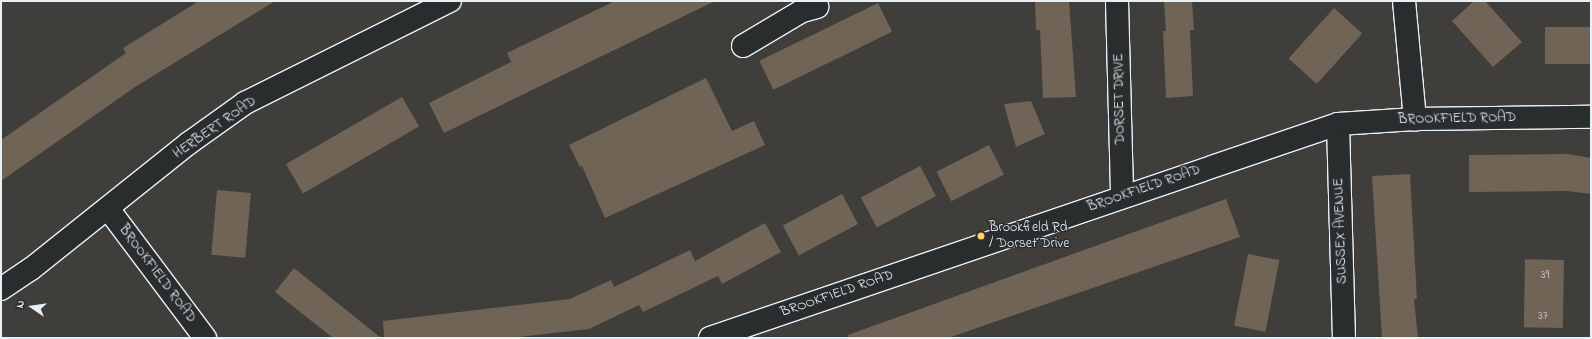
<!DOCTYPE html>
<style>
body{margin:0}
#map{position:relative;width:1592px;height:339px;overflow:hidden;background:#3f3e3a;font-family:"Indie Flower",sans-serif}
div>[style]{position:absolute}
.building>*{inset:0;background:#706456;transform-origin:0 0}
.roads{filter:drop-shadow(1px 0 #e8f1f8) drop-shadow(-1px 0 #e8f1f8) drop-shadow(0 1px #e8f1f8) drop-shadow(0 -1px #e8f1f8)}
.street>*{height:22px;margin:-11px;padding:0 11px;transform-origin:11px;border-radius:11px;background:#2a2d2e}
.dots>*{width:11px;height:11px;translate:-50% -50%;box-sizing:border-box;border:2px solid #2a2d2e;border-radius:50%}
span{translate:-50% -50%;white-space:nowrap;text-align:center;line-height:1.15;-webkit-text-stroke:3px #2a2d2e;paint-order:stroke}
.number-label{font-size:12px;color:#caced0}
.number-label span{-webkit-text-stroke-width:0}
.street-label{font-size:14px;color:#e8f1f8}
.poi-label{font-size:14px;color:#e8f1f8}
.left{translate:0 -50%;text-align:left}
.frame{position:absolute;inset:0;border:2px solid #e8f1f8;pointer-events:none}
.north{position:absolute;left:12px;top:287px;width:40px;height:40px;-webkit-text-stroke:3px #2a2d2e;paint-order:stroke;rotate:283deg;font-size:11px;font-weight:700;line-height:16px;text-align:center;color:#e8f1f8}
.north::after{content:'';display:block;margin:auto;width:14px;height:18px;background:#e8f1f8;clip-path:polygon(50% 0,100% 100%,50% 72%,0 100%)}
</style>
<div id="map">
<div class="building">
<div style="clip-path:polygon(199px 1px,275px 1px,135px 87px,1px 181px,1px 140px,126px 53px,123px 48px)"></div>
<div style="clip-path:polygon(615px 1px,715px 1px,444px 133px,429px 103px,511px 62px,507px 53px)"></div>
<div style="clip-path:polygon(1035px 1px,1069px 1px,1076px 97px,1043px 98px,1040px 30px,1036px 30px)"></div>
<div style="clip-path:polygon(1164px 1px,1192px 1px,1194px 30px,1190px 30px,1193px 96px,1166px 98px,1163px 31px,1166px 31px)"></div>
<div style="clip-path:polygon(1474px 1px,1485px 1px,1522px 42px,1493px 67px,1452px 21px)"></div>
<div style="left:878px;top:3px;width:32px;height:132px;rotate:64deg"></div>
<div style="left:1334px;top:8px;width:38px;height:68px;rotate:42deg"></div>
<div style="left:1545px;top:27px;width:46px;height:37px"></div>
<div style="clip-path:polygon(706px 78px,732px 131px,754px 121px,765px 145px,605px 218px,582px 166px,580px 167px,569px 145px)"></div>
<div style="left:402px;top:97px;width:34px;height:134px;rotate:60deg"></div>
<div style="clip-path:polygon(1031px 101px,1045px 134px,1016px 147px,1004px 104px)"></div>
<div style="left:989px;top:145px;width:33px;height:59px;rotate:63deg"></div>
<div style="clip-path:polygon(1568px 154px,1591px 158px,1591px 194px,1567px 191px,1469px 192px,1469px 155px)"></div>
<div style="left:920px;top:166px;width:34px;height:67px;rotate:62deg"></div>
<div style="clip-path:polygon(1410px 174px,1417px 299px,1414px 299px,1418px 338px,1382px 338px,1372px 176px)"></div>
<div style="left:217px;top:190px;width:34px;height:65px;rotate:5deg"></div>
<div style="left:842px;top:194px;width:34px;height:67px;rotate:62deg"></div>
<div style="clip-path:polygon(1226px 199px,1240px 237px,948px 338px,849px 338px,848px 335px)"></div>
<div style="clip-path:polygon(765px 223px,781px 252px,722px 284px,718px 276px,643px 312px,639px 305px,589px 329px,510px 338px,384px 338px,383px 321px,570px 299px,611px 280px,614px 287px,690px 250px,695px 261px)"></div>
<div style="left:1248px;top:254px;width:32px;height:73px;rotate:11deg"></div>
<div style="left:1564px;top:260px;width:68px;height:39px;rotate:91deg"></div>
<div style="clip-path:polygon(294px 268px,381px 338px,333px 338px,275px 292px)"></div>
</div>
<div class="roads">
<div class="street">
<div style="left:1117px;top:1px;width:195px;rotate:88.5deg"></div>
<div style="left:1404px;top:1px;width:119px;rotate:84.7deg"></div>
<div style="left:743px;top:46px;width:69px;rotate:-30.7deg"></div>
<div style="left:802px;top:11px;width:16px;rotate:-15deg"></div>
<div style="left:1338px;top:124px;width:214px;rotate:88.4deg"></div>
<div style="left:109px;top:210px;width:160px;rotate:53.1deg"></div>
<div style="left:1px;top:289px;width:36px;rotate:-34deg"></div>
<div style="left:31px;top:269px;width:202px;rotate:-38.6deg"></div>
<div style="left:189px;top:143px;width:69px;rotate:-35.5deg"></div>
<div style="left:245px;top:103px;width:229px;rotate:-26.5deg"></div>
<div style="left:710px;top:338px;width:663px;rotate:-18.82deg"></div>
<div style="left:1338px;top:124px;width:77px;rotate:-3.7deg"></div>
<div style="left:1415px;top:119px;width:176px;rotate:-0.7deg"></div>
</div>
</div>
<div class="dots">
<div style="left:981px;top:236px;background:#ffd166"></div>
</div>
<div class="number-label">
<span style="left:1545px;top:276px">39</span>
<span style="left:1543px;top:317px">37</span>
</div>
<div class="street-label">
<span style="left:1120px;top:99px;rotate:-91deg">DORSET DRIVE</span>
<span style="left:1457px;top:119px;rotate:-1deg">BROOKFIELD ROAD</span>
<span style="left:215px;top:128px;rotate:-35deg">HERBERT ROAD</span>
<span style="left:1144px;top:189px;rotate:-19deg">BROOKFIELD ROAD</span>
<span style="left:1341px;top:231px;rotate:-92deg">SUSSEX AVENUE</span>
<span style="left:157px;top:274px;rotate:53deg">BROOKFIELD ROAD</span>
<span style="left:837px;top:294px;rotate:-19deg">BROOKFIELD ROAD</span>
</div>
<div class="poi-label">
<span class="left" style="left:989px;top:236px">Brookfield Rd<br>/ Dorset Drive</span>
</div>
<div class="frame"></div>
<div class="north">N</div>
</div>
